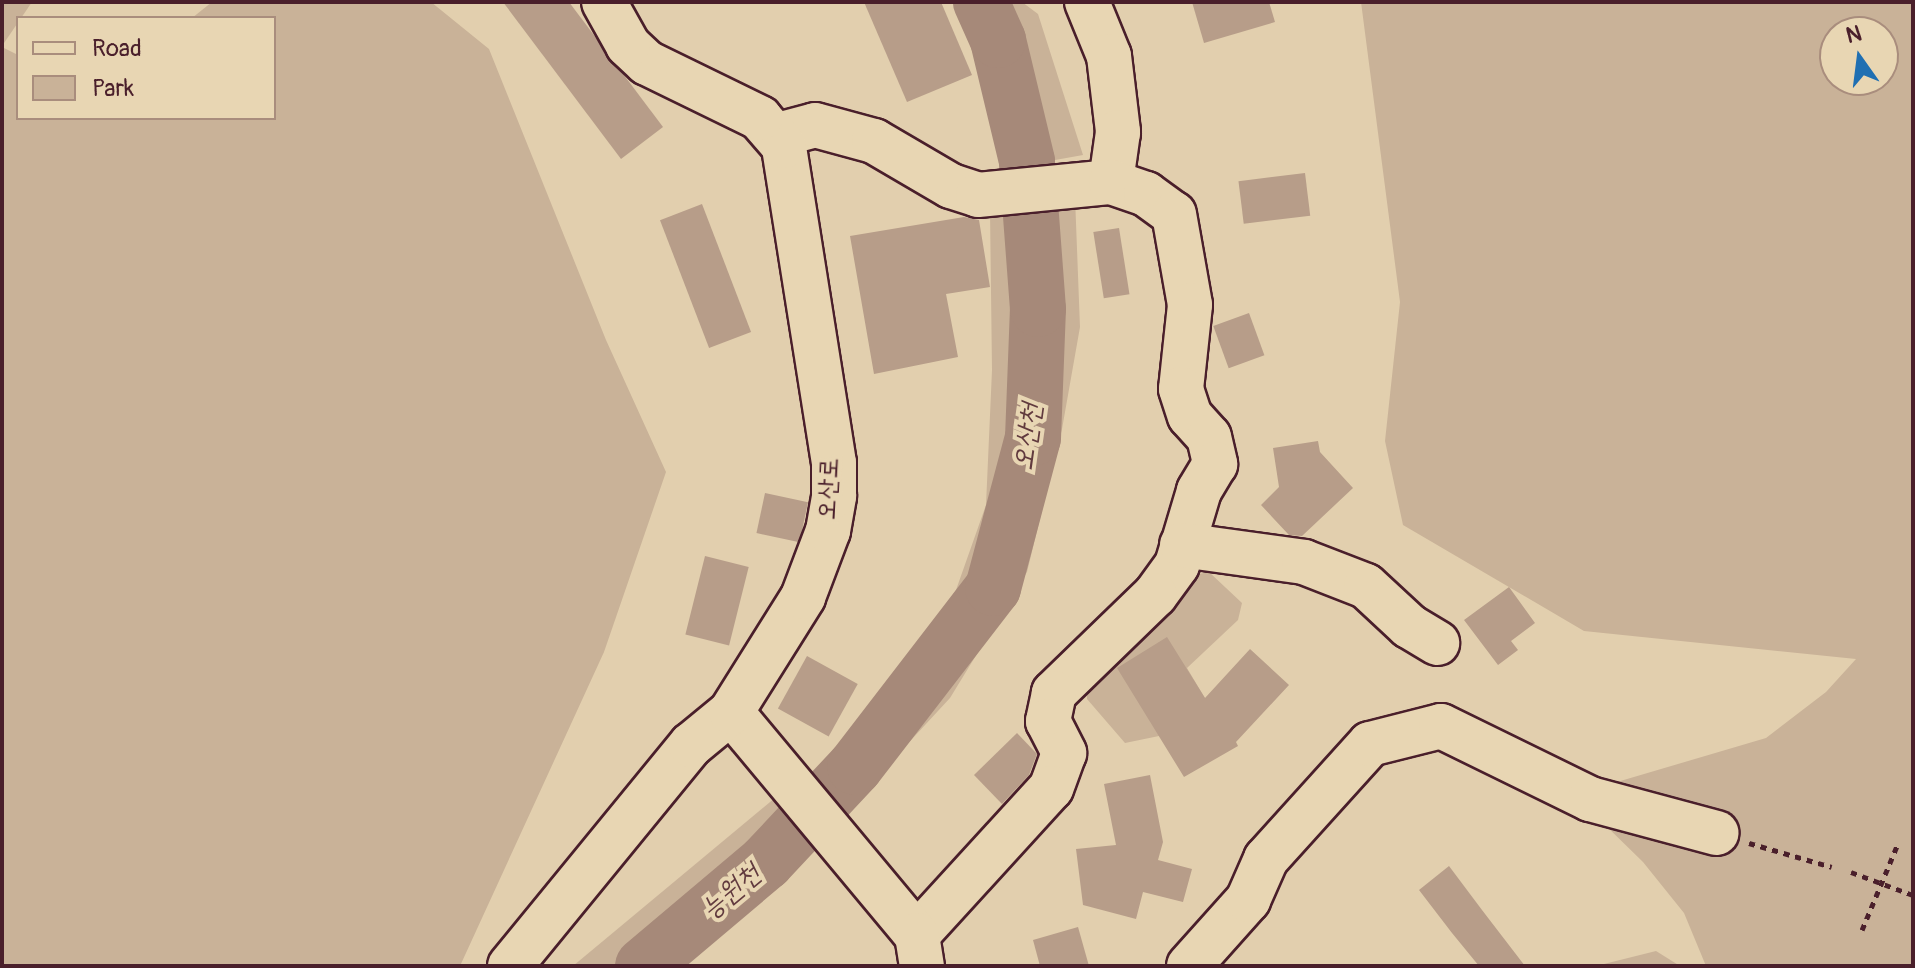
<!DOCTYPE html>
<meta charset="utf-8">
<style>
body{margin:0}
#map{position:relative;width:1915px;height:968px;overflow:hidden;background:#e2cfae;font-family:Pangolin,"Poor Story",sans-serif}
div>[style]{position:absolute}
.green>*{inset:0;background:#c9b298}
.river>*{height:56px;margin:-28px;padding:0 28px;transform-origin:28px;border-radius:28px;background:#a68979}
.building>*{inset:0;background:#b79d89;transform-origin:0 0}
.path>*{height:5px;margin-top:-2.5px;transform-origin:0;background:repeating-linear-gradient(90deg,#4a1f2b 0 6px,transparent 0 12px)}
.roads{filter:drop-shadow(2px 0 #4a1f2b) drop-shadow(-2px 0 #4a1f2b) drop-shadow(0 2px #4a1f2b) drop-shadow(0 -2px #4a1f2b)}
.minor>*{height:44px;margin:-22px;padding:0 22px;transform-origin:22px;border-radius:22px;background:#e8d6b3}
span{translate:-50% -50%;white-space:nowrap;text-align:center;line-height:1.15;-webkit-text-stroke:8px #e8d6b3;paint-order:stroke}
.street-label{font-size:26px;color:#4a1f2b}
.water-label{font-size:28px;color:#613a3e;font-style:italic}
.frame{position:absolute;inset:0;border:4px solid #4a1f2b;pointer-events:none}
.legend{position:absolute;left:16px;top:16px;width:260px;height:104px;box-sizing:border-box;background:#e8d6b3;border:2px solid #a98d7d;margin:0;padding:10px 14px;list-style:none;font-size:24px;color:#4a1f2b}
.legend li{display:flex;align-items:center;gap:16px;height:40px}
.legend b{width:40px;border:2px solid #a98d7d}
.north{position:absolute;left:1819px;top:16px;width:80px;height:80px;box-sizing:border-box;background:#e8d6b3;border:2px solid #a98d7d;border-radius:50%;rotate:346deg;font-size:22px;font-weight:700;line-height:32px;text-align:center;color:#4a1f2b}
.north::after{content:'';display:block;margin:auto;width:28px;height:36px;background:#1f6fb2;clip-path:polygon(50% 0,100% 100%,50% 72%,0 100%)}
</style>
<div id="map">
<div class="green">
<div style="clip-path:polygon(2px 2px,32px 2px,2px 46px)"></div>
<div style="clip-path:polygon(212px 2px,431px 2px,489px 49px,606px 340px,666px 472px,604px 652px,460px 966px,2px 966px,2px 47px,18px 55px,18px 118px,274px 118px,274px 18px,192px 18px)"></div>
<div style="clip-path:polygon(963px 2px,977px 2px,994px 44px,1023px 165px,1008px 170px,1003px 117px,985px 52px)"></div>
<div style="clip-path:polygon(988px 2px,1022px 2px,1038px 14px,1083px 155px,1033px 164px,1022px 96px)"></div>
<div style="clip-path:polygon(evenodd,1361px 2px,1913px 2px,1913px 966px,1706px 966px,1684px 913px,1643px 862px,1599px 819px,1617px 782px,1766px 738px,1826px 692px,1856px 659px,1584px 631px,1403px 525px,1385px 441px,1400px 302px,1361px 2px,1835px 32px,1883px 32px,1883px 80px,1835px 80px,1835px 32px)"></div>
<div style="clip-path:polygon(1075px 197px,1080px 327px,1062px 429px,1027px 572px,950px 698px,838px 819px,825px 806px,995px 591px,1036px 439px,1042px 308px,1037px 201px)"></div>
<div style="clip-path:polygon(1026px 205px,1033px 310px,1029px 437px,989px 587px,819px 799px,808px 784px,872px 715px,956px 590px,986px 505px,992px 370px,990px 211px)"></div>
<div style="clip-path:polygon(1209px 572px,1242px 603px,1238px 620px,1187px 668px,1209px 705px,1159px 736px,1125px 743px,1087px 699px,1087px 670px,1193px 575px)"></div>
<div style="clip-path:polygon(776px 797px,798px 822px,634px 966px,573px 966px)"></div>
<div style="clip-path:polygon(801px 828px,809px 836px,785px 865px,673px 966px,646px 966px)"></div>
<div style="clip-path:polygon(1656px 951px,1680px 966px,1596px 966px)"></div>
</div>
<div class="river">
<div style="left:643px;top:966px;width:161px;rotate:-40.2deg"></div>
<div style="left:766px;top:862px;width:130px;rotate:-46.9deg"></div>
<div style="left:855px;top:767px;width:226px;rotate:-52.4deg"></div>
<div style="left:993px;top:588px;width:155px;rotate:-75.1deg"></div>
<div style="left:1033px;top:438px;width:129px;rotate:-87.8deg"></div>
<div style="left:1038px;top:309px;width:148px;rotate:-94.3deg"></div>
<div style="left:1027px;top:161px;width:124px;rotate:-103.5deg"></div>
<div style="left:998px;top:40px;width:42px;rotate:-114.1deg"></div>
</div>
<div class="building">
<div style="clip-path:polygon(503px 2px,569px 2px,663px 127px,621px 159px)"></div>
<div style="clip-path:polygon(864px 2px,941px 2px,972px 75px,907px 102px)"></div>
<div style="clip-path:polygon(1192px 2px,1269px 2px,1275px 22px,1204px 43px)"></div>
<div style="left:1305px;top:173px;width:43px;height:67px;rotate:83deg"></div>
<div style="left:702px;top:204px;width:137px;height:45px;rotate:69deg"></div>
<div style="clip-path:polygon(964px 217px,979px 220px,990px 287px,946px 294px,958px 357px,874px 374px,850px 236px)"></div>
<div style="left:1119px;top:228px;width:67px;height:26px;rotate:81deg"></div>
<div style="left:1249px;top:313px;width:45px;height:38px;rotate:70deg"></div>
<div style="clip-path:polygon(1318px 441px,1320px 452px,1353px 488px,1302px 536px,1289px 535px,1261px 505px,1279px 487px,1273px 448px)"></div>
<div style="left:765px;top:493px;width:44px;height:41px;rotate:12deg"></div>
<div style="left:705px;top:556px;width:45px;height:81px;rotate:14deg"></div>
<div style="clip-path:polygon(1509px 587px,1535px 623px,1511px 641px,1518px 650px,1498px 665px,1464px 620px)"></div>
<div style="clip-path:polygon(1167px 637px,1205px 698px,1250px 649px,1289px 685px,1236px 742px,1238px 746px,1184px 777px,1117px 668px)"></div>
<div style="left:807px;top:656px;width:58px;height:60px;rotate:29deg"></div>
<div style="clip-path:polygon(1017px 733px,1037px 754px,1029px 775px,1002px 804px,974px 775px)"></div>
<div style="clip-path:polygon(1150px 775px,1163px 842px,1158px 860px,1192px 869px,1183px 902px,1143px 892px,1136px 919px,1083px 905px,1076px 849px,1116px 845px,1104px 784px)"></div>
<div style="clip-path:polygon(1449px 866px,1482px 910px,1525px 966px,1479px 966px,1452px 933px,1419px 890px)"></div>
<div style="clip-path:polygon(1078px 927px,1089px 966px,1040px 966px,1033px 940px)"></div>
</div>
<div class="path">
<div style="left:1749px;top:843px;width:86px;rotate:16.1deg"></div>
<div style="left:1851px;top:872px;width:66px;rotate:20.4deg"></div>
<div style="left:1862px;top:930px;width:91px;rotate:-67.4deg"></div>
</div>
<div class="roads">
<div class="minor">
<div style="left:1087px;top:2px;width:58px;rotate:67.8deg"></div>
<div style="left:1109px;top:56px;width:77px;rotate:83.2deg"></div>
<div style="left:1118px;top:132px;width:50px;rotate:98deg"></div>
<div style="left:778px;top:135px;width:38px;rotate:-15deg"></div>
<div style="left:815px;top:125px;width:61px;rotate:15.2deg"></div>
<div style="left:874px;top:141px;width:89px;rotate:30.3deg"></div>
<div style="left:951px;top:186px;width:28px;rotate:18deg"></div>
<div style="left:978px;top:195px;width:134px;rotate:-5.6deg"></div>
<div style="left:1111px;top:182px;width:37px;rotate:19deg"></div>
<div style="left:1146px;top:194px;width:34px;rotate:36deg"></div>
<div style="left:1174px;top:214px;width:92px;rotate:80deg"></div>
<div style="left:1190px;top:305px;width:84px;rotate:96.1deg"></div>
<div style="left:1181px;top:389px;width:28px;rotate:72deg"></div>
<div style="left:1190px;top:416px;width:28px;rotate:48deg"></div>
<div style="left:1209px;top:437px;width:28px;rotate:77deg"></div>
<div style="left:1215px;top:464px;width:31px;rotate:121deg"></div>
<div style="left:1199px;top:491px;width:77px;rotate:106.6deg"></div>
<div style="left:1177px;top:565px;width:37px;rotate:126deg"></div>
<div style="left:1155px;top:595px;width:141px;rotate:135.9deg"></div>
<div style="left:1054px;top:693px;width:29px;rotate:102deg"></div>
<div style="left:1048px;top:721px;width:36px;rotate:63deg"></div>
<div style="left:1064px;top:753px;width:37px;rotate:110deg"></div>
<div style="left:1051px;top:788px;width:199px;rotate:132.4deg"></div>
<div style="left:1182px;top:545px;width:123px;rotate:7.9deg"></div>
<div style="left:1304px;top:562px;width:66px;rotate:21.2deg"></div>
<div style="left:1366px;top:586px;width:59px;rotate:42.9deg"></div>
<div style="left:1409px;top:626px;width:33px;rotate:31deg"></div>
<div style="left:731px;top:712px;width:290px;rotate:50.2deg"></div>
<div style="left:917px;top:935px;width:31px;rotate:81deg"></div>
<div style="left:510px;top:966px;width:286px;rotate:-50.7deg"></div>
<div style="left:691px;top:745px;width:52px;rotate:-39.5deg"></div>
<div style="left:731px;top:712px;width:136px;rotate:-57.9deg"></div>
<div style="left:803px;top:597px;width:71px;rotate:-69.3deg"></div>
<div style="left:828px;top:531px;width:36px;rotate:-80deg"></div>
<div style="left:834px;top:496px;width:33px;rotate:-90deg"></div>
<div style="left:834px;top:463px;width:321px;rotate:-99deg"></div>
<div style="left:784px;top:146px;width:37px;rotate:-131deg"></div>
<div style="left:760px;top:118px;width:126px;rotate:-154deg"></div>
<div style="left:647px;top:63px;width:26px;rotate:-137deg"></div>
<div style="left:628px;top:45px;width:49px;rotate:-119.2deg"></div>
<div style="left:1189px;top:966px;width:89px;rotate:-48.2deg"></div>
<div style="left:1248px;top:900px;width:45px;rotate:-66.3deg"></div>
<div style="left:1266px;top:859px;width:155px;rotate:-47.9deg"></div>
<div style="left:1370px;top:744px;width:73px;rotate:-14.2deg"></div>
<div style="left:1441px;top:726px;width:166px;rotate:26.1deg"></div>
<div style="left:1590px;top:799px;width:131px;rotate:15deg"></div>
</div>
</div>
<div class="street-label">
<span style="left:829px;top:489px;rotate:-87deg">오산로</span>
</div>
<div class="water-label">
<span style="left:1028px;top:437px;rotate:-82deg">오산천</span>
<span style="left:731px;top:892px;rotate:-40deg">능원천</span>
</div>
<div class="frame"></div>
<ul class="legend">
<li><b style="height:10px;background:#e8d6b3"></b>Road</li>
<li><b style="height:22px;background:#c9b298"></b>Park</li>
</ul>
<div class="north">N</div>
</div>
